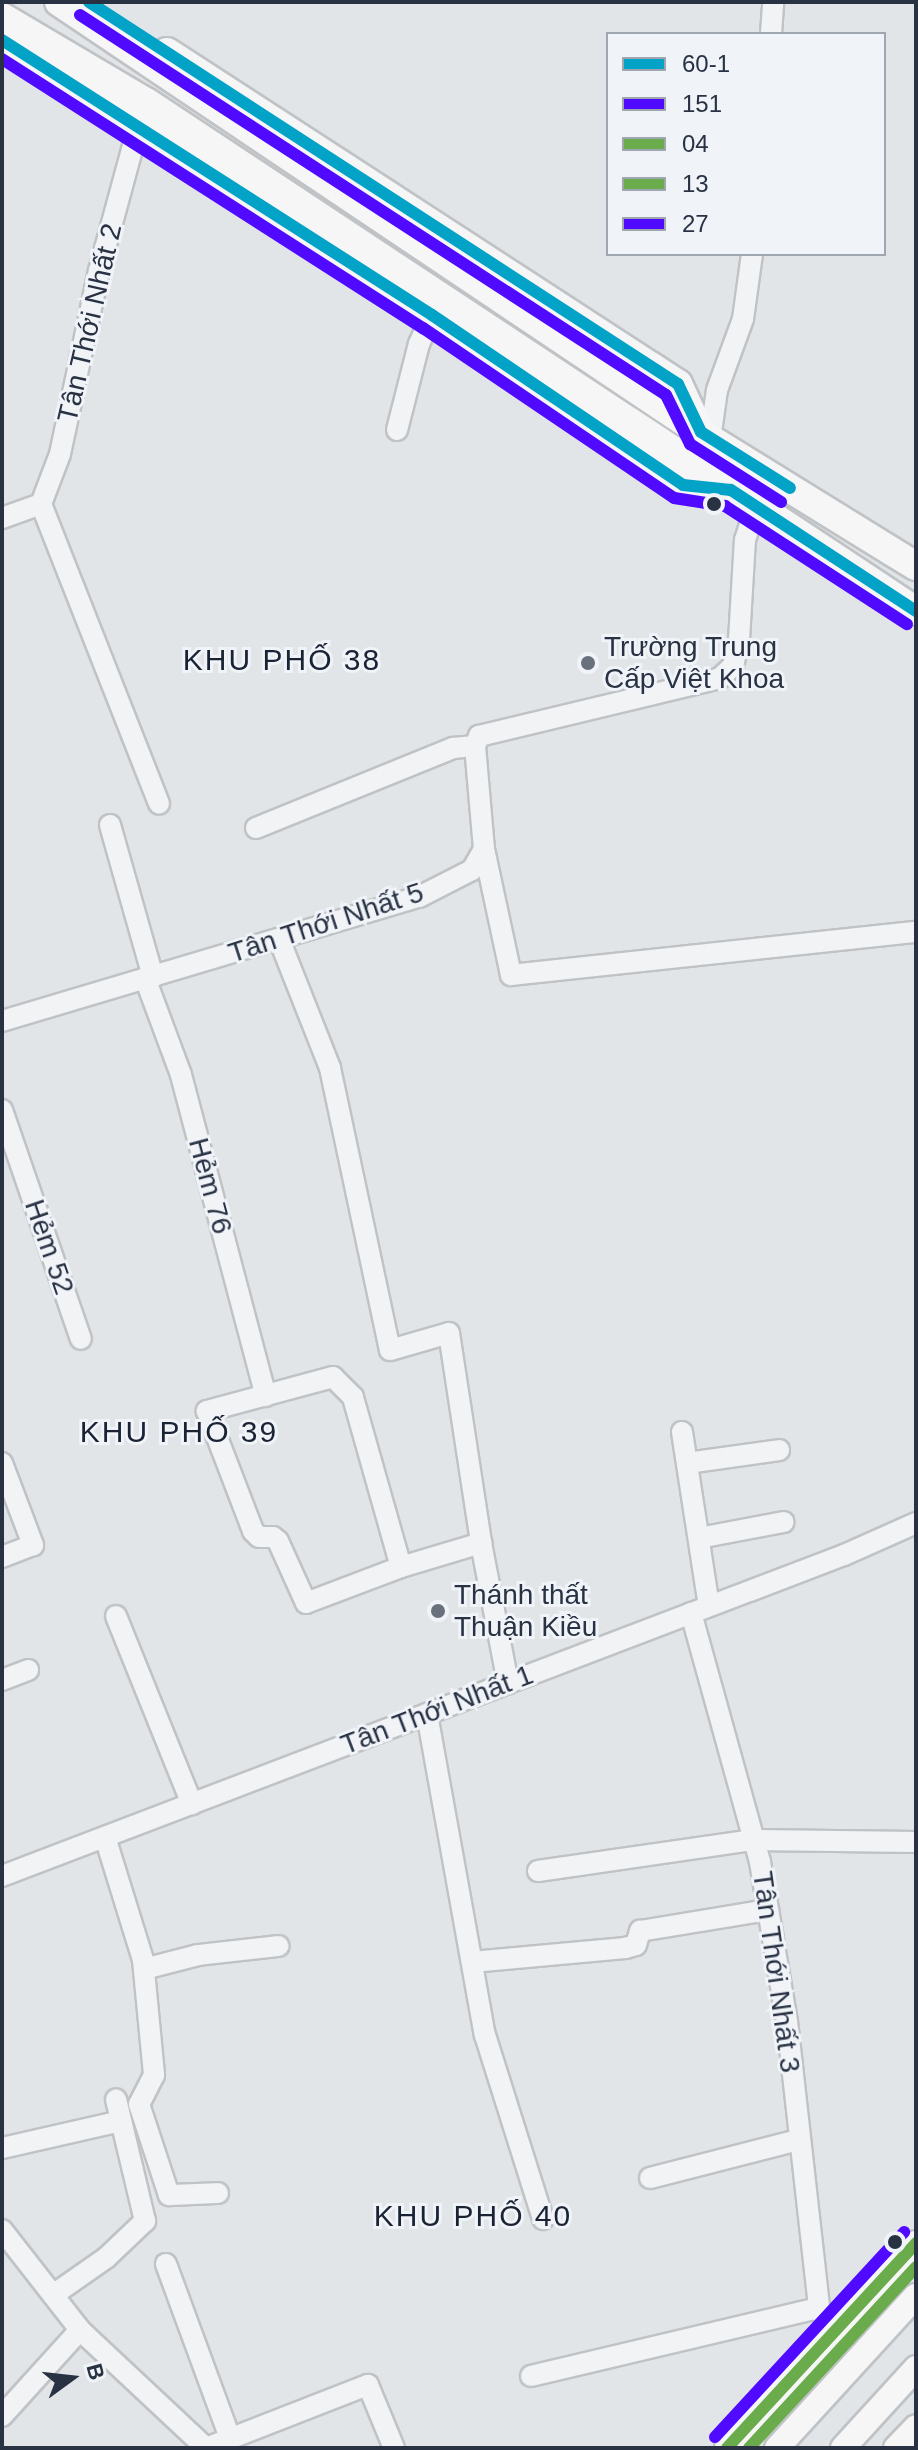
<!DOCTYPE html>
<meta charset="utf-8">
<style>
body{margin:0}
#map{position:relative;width:918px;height:2450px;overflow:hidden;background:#e2e5e8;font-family:Helvetica,sans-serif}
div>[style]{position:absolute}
.roads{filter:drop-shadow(2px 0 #c0c3c6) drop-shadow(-2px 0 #c0c3c6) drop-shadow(0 2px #c0c3c6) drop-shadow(0 -2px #c0c3c6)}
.minor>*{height:20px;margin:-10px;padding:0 10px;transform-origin:10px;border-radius:10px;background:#f2f3f5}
.major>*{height:24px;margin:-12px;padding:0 12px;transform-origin:12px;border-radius:12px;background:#f6f6f7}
.highway>*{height:28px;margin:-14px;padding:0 14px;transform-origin:14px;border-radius:14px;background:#f6f6f7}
.bus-1>*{height:12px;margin:-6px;padding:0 6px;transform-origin:6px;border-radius:6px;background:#02a3c7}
.bus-2>*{height:12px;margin:-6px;padding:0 6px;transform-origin:6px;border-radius:6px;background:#4f0aff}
.bus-3>*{height:12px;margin:-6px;padding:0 6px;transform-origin:6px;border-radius:6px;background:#6aab4c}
.bus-4>*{height:12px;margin:-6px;padding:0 6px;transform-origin:6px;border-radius:6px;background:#6aab4c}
.bus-5>*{height:12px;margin:-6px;padding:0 6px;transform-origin:6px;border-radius:6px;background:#4f0aff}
.dots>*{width:22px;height:22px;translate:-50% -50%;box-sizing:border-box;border:4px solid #f0f3f8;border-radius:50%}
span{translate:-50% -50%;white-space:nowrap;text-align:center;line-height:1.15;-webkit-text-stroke:6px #f0f3f8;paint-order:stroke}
.street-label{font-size:28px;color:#283243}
.poi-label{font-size:28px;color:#283243}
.left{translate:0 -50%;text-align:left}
.neighbourhood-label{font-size:30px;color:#1a2334;letter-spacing:2px}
.frame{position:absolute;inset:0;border:4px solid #283243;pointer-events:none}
.legend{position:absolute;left:606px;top:32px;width:280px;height:224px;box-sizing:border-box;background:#f0f3f8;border:2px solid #a0a6b0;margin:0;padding:10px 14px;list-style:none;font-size:24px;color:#283243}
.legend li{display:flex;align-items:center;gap:16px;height:40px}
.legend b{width:40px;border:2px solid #a0a6b0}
.north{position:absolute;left:32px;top:2338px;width:80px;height:80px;-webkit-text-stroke:6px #f0f3f8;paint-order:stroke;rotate:75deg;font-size:22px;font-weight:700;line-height:32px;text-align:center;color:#283243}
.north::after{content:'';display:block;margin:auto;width:28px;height:36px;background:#283243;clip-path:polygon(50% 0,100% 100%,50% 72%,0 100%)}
</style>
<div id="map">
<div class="roads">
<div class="minor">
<div style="left:771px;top:34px;width:32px;rotate:-86deg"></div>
<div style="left:397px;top:430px;width:89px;rotate:-75.7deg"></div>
<div style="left:419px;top:344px;width:32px;rotate:-66deg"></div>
<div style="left:710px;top:439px;width:49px;rotate:-81.9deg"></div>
<div style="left:717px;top:390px;width:76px;rotate:-69.9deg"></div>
<div style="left:743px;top:319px;width:66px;rotate:-82.1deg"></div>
<div style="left:41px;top:504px;width:322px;rotate:68.5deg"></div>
<div style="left:2px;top:518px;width:41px;rotate:-19.7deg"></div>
<div style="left:41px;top:504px;width:53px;rotate:-69.2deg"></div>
<div style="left:60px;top:454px;width:187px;rotate:-78deg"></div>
<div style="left:99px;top:271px;width:164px;rotate:-74.8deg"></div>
<div style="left:110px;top:825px;width:158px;rotate:74.2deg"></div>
<div style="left:256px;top:828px;width:213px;rotate:-22.1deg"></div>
<div style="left:453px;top:748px;width:22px;rotate:-5deg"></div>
<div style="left:484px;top:849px;width:129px;rotate:77.9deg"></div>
<div style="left:511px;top:975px;width:407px;rotate:-6.1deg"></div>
<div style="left:279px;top:939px;width:139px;rotate:68.4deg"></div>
<div style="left:330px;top:1068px;width:288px;rotate:78deg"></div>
<div style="left:390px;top:1350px;width:61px;rotate:-16.1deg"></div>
<div style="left:449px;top:1333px;width:212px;rotate:81.3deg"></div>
<div style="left:481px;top:1543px;width:143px;rotate:79.1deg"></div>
<div style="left:145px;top:978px;width:103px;rotate:69.6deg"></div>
<div style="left:181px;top:1075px;width:332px;rotate:75.2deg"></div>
<div style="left:2px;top:1021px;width:435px;rotate:-16.6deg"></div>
<div style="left:419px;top:897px;width:59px;rotate:-27deg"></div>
<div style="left:472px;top:870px;width:24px;rotate:-60deg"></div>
<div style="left:484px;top:849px;width:103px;rotate:-95deg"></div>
<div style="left:475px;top:746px;width:11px;rotate:-68deg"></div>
<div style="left:479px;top:736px;width:248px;rotate:-13.5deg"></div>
<div style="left:720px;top:678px;width:18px;rotate:-43deg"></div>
<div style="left:733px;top:666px;width:27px;rotate:-77deg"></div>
<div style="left:739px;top:640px;width:100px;rotate:-86.6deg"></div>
<div style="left:745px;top:540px;width:36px;rotate:-72deg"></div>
<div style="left:2px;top:1110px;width:242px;rotate:71deg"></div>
<div style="left:682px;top:1432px;width:176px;rotate:81.2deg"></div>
<div style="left:2px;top:1463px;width:88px;rotate:69.3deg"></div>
<div style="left:33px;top:1545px;width:33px;rotate:159deg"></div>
<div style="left:687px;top:1463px;width:93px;rotate:-8deg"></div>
<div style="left:699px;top:1538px;width:86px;rotate:-10.7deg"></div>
<div style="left:401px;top:1567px;width:177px;rotate:-105.8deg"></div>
<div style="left:353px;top:1397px;width:28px;rotate:-135deg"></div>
<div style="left:333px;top:1377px;width:131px;rotate:164.9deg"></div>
<div style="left:207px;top:1411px;width:129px;rotate:69deg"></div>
<div style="left:253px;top:1531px;width:8px;rotate:45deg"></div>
<div style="left:259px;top:1537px;width:14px"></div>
<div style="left:273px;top:1537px;width:6px;rotate:39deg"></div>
<div style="left:278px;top:1541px;width:68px;rotate:65.7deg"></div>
<div style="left:306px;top:1603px;width:102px;rotate:-20.8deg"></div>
<div style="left:401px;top:1567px;width:84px;rotate:-16.7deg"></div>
<div style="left:691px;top:1613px;width:258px;rotate:74.5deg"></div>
<div style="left:760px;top:1862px;width:161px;rotate:80.4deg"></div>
<div style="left:787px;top:2021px;width:289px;rotate:83.6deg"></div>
<div style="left:819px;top:2308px;width:30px;rotate:63deg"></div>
<div style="left:116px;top:1616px;width:203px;rotate:68deg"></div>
<div style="left:2px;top:1680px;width:28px;rotate:-21deg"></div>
<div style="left:427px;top:1714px;width:326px;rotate:79.8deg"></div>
<div style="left:485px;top:2035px;width:193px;rotate:72.5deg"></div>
<div style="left:105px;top:1837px;width:129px;rotate:72.8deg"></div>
<div style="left:143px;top:1960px;width:116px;rotate:84.5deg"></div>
<div style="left:154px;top:2075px;width:33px;rotate:117deg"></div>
<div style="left:139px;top:2104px;width:96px;rotate:71.8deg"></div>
<div style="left:169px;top:2195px;width:49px;rotate:-2.3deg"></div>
<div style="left:538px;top:1871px;width:218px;rotate:-8.2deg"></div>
<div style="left:754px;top:1840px;width:162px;rotate:0.7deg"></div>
<div style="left:2px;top:1876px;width:901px;rotate:-20.87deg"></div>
<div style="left:844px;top:1555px;width:79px;rotate:-24deg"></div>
<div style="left:472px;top:1962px;width:154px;rotate:-5.2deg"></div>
<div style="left:625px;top:1948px;width:11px;rotate:-15deg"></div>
<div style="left:636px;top:1945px;width:15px;rotate:-74deg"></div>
<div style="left:640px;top:1931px;width:130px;rotate:-9.3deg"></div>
<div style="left:144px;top:1969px;width:56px;rotate:-14.5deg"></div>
<div style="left:198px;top:1955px;width:81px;rotate:-6.4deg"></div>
<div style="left:2px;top:2148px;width:122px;rotate:-12.8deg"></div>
<div style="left:650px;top:2178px;width:153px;rotate:-14.4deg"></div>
<div style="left:2px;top:2230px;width:127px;rotate:52deg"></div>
<div style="left:80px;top:2330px;width:173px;rotate:43.1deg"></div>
<div style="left:166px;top:2264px;width:185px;rotate:69.8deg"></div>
<div style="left:53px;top:2295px;width:65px;rotate:-34.9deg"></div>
<div style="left:106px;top:2258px;width:54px;rotate:-43.5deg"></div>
<div style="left:145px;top:2221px;width:125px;rotate:-103.4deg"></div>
<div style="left:531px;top:2376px;width:296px;rotate:-13.3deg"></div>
<div style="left:2px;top:2416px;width:116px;rotate:-47.8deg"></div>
<div style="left:206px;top:2448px;width:174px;rotate:-21.3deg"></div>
<div style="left:368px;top:2385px;width:68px;rotate:67.6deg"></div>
</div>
<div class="major">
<div style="left:727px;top:2448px;width:279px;rotate:-47.3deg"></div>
<div style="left:777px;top:2448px;width:206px;rotate:-47.6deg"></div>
<div style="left:843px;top:2448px;width:108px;rotate:-47.6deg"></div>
<div style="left:896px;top:2448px;width:29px;rotate:-46deg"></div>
</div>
<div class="highway">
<div style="left:59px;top:2px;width:784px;rotate:33.87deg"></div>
<div style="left:710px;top:439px;width:242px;rotate:31.7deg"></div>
<div style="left:2px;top:17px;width:167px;rotate:30.6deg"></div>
<div style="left:146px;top:102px;width:923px;rotate:33.47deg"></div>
<div style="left:2px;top:40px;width:160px;rotate:31.7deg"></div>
<div style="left:138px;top:124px;width:351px;rotate:33deg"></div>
<div style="left:432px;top:315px;width:303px;rotate:34.1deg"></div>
<div style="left:683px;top:485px;width:43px;rotate:5.3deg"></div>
<div style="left:167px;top:52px;width:609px;rotate:33.01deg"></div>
<div style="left:678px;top:384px;width:52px;rotate:64.9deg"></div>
</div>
</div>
<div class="bus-1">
<div style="left:89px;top:2px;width:702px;rotate:32.97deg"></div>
<div style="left:678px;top:384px;width:53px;rotate:64.4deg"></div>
<div style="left:701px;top:432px;width:105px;rotate:32.2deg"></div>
<div style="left:2px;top:40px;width:510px;rotate:32.6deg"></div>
<div style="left:432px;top:315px;width:303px;rotate:34.1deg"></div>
<div style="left:683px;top:485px;width:48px;rotate:5.9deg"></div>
<div style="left:731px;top:490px;width:221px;rotate:33.2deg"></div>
</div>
<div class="bus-2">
<div style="left:80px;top:15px;width:698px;rotate:32.96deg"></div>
<div style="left:666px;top:395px;width:55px;rotate:63.9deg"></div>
<div style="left:690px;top:444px;width:108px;rotate:32.5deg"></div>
<div style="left:2px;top:59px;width:500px;rotate:32.6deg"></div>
<div style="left:423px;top:328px;width:303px;rotate:34.1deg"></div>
<div style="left:674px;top:498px;width:52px;rotate:8.9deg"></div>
<div style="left:725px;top:506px;width:217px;rotate:33deg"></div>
</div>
<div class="bus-3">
<div style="left:727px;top:2448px;width:279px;rotate:-47.3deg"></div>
</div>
<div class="bus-4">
<div style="left:749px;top:2448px;width:246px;rotate:-47.3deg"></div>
</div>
<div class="bus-5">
<div style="left:715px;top:2437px;width:279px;rotate:-47.3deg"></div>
</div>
<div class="dots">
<div style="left:714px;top:504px;background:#283243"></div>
<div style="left:588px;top:663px;background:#69717d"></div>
<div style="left:438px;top:1611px;background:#69717d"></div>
<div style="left:895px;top:2242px;background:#283243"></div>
</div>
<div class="street-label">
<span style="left:90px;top:323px;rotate:-77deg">Tân Thới Nhất 2</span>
<span style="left:326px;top:923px;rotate:-18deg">Tân Thới Nhất 5</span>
<span style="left:210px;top:1186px;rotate:75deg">Hẻm 76</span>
<span style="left:49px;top:1247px;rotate:71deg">Hẻm 52</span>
<span style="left:437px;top:1710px;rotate:-21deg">Tân Thới Nhất 1</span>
<span style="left:776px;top:1972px;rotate:82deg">Tân Thới Nhất 3</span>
</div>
<div class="poi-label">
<span class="left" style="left:604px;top:663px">Trường Trung<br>Cấp Việt Khoa</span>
<span class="left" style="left:454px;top:1611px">Thánh thất<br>Thuận Kiều</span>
</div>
<div class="neighbourhood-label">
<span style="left:282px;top:660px">KHU PHỐ 38</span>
<span style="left:179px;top:1432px">KHU PHỐ 39</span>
<span style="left:473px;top:2216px">KHU PHỐ 40</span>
</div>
<div class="frame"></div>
<ul class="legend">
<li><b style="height:10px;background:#02a3c7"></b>60-1</li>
<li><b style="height:10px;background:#4f0aff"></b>151</li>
<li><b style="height:10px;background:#6aab4c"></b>04</li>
<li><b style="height:10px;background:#6aab4c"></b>13</li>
<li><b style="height:10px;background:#4f0aff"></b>27</li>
</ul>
<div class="north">B</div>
</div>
